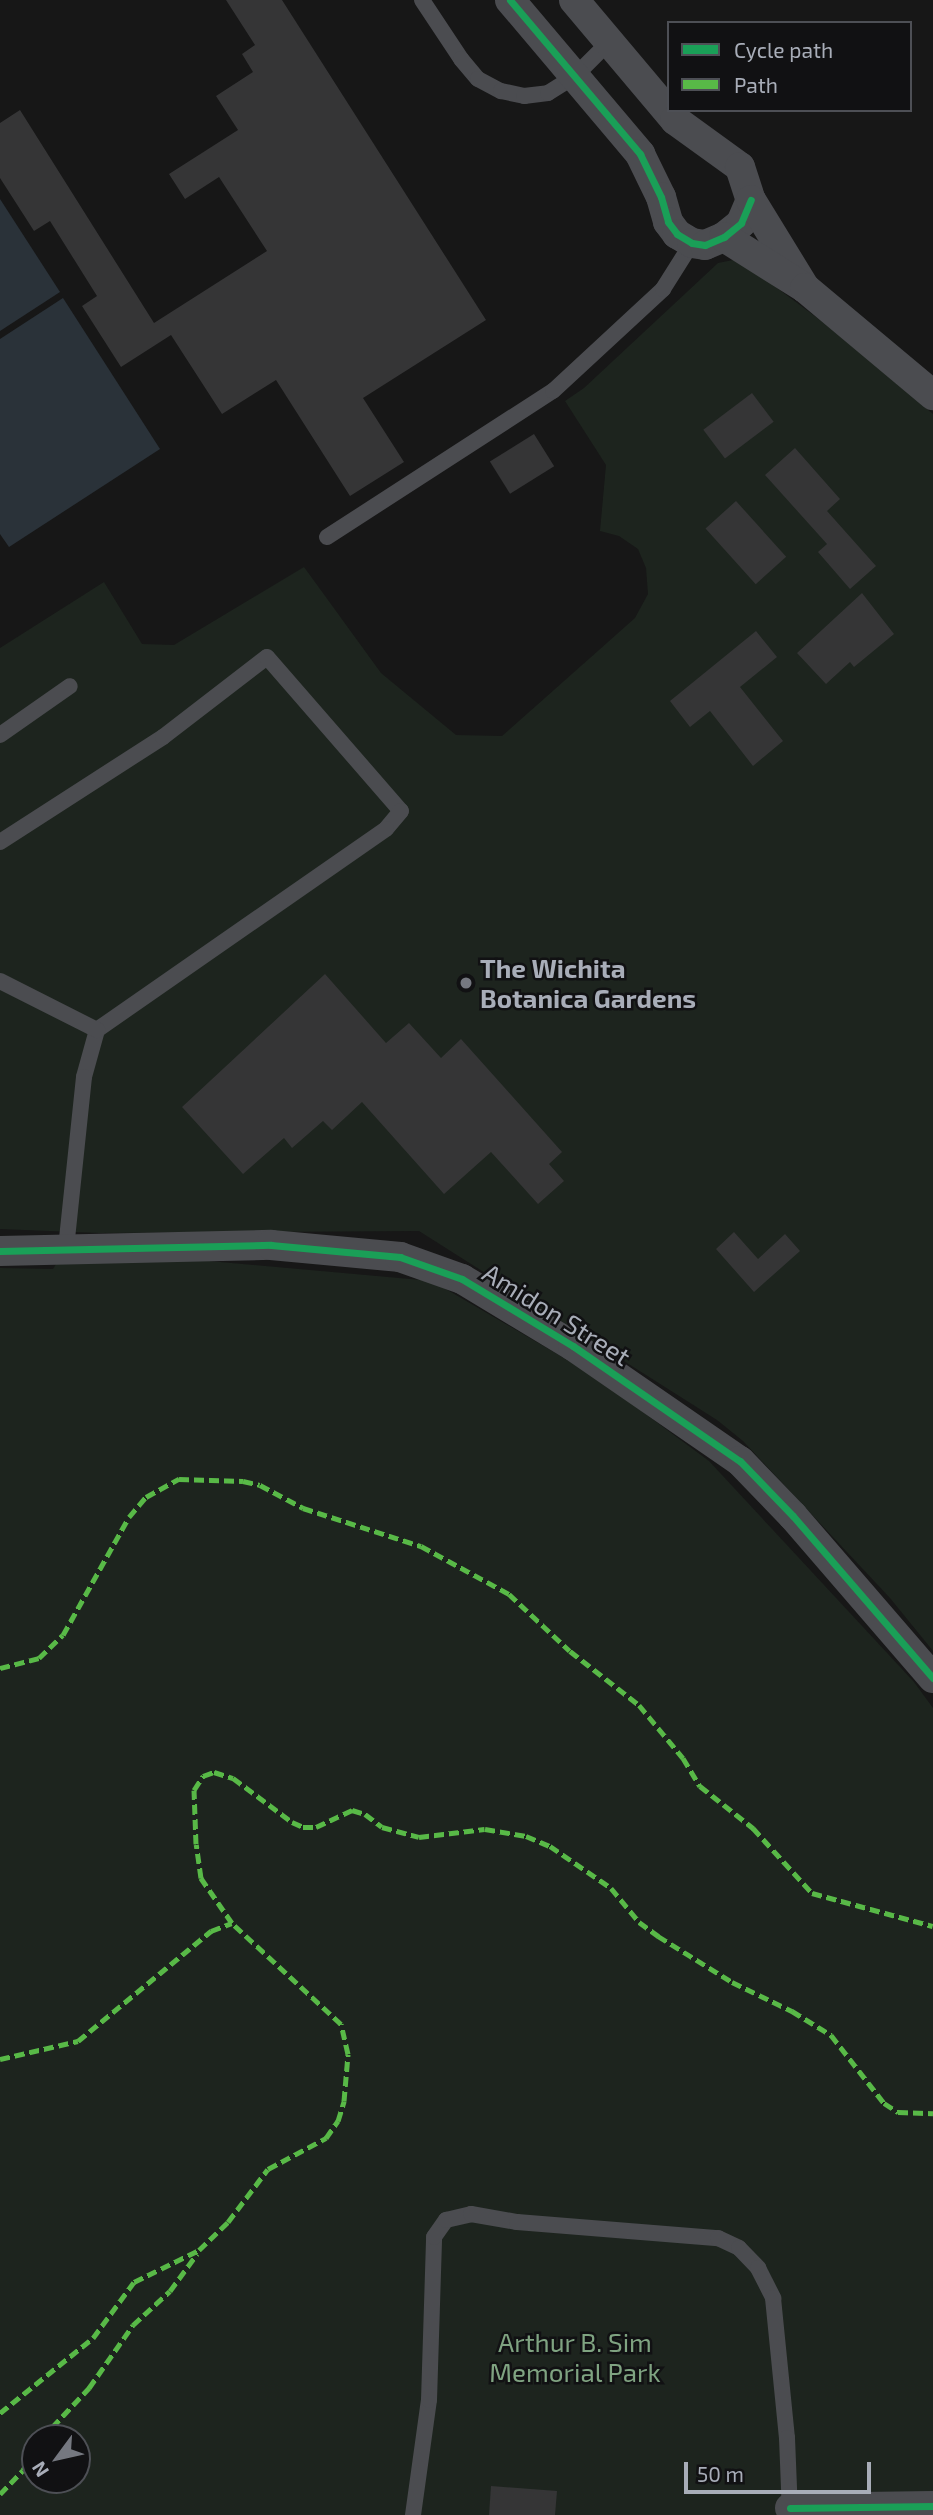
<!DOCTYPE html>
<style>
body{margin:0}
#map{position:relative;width:933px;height:2515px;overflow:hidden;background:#171717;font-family:"Exo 2",sans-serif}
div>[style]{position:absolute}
.green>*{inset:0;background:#1d241e}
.water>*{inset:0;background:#2a3239}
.building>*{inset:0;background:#353536;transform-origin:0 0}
.lane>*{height:16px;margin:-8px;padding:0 8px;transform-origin:8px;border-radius:8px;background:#4b4c50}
.street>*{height:30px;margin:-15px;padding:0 15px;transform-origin:15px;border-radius:15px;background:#4b4c50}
.quiet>*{height:5px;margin-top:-2.5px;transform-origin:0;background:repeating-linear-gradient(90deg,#58b947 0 10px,transparent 0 15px)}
.cycleway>*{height:7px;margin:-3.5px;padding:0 3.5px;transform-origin:3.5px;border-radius:3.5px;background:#1a9f57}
.dots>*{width:19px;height:19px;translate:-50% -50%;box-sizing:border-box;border:4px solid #111113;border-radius:50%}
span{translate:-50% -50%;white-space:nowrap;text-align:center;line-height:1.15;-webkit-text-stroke:5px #111113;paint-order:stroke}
.poi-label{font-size:26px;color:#a8adb8;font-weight:700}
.left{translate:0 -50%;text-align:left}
.street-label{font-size:26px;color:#a8adb8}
.park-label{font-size:26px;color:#7fa381}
.legend{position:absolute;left:667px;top:21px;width:245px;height:91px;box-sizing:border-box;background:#111113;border:2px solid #4d4f55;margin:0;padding:9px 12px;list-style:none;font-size:21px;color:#a8adb8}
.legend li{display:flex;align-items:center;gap:14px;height:35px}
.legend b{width:35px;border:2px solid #4d4f55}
.north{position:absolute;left:21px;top:2424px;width:70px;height:70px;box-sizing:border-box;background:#111113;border:2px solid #4d4f55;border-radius:50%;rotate:237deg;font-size:19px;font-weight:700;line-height:28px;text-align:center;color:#a8adb8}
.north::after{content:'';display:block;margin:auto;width:24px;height:32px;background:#757880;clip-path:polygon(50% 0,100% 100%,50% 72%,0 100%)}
.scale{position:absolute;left:684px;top:2462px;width:187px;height:32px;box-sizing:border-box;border:4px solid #a8adb8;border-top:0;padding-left:9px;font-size:21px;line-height:24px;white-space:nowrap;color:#a8adb8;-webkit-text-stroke:5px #111113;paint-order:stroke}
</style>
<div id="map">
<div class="green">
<div style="clip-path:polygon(738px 259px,824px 323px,933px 414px,933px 1651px,890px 1598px,743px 1441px,717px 1420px,419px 1231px,99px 1233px,0 1229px,0 648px,104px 582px,142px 644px,174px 645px,304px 567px,381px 673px,456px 735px,502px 736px,635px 618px,648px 594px,646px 568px,638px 549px,619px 536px,600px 531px,606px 465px,565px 401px,584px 388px,718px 263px)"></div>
<div style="clip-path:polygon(evenodd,66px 1248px,432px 1281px,593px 1375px,709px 1461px,914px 1682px,933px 1708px,933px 2515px,0 2515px,0 1268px,53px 1269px,66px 1248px,35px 2438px,77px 2438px,77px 2480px,35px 2480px,35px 2438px)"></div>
</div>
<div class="water">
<div style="clip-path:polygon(0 199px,60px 292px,0 331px)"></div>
<div style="clip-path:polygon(63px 298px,160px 449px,9px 547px,0 534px,0 339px)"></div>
</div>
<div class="building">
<div style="clip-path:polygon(226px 0,282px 0,486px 320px,363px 398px,404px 462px,350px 496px,276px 380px,222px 414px,171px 335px,121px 367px,82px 306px,97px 296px,50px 221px,34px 231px,0 178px,0 123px,20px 110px,154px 323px,267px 251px,219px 177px,185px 199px,169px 174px,238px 130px,216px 96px,253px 72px,242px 54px,255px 45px)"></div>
<div style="left:752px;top:393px;width:36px;height:61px;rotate:53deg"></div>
<div style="left:534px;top:434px;width:38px;height:52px;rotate:58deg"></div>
<div style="clip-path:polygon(795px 448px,840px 499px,827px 511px,876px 566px,850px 589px,818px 552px,827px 544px,765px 475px)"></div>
<div style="left:736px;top:501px;width:75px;height:41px;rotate:48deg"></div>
<div style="clip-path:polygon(862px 593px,894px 634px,854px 667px,850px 662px,826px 684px,797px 653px)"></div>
<div style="clip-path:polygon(756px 631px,777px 657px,740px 687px,783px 741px,753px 766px,710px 711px,690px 727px,670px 701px)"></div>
<div style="clip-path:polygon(325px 974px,386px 1043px,409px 1023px,441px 1058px,461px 1039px,562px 1152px,549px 1164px,564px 1181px,538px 1204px,491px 1152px,444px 1194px,362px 1102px,332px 1130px,323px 1121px,292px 1148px,284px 1138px,243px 1174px,182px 1107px)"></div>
<div style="clip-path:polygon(734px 1232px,758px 1259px,785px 1234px,800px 1251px,754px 1292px,716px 1249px)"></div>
<div style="clip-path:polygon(491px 2486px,557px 2491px,555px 2515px,489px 2515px)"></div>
</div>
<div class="lane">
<div style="left:422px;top:0;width:71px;rotate:56.5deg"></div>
<div style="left:461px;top:59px;width:26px;rotate:50deg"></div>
<div style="left:478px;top:79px;width:26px;rotate:28deg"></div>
<div style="left:501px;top:91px;width:24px;rotate:12deg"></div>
<div style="left:524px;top:96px;width:24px;rotate:-7deg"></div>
<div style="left:548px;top:93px;width:31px;rotate:-32deg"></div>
<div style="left:574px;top:77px;width:49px;rotate:-45deg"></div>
<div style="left:327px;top:537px;width:269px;rotate:-32.9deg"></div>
<div style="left:553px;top:391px;width:150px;rotate:-42.8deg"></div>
<div style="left:663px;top:289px;width:54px;rotate:-57.8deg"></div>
<div style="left:0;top:735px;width:85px;rotate:-35deg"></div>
<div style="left:0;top:842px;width:194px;rotate:-32.8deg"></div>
<div style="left:163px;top:737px;width:131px;rotate:-37.6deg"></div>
<div style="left:267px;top:657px;width:204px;rotate:49deg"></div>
<div style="left:401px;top:811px;width:23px;rotate:130deg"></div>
<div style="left:386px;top:829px;width:352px;rotate:145.2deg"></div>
<div style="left:97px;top:1030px;width:49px;rotate:105.5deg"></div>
<div style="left:84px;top:1077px;width:172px;rotate:96deg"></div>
<div style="left:0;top:981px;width:109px;rotate:26.8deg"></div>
<div style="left:413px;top:2515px;width:116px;rotate:-82.1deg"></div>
<div style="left:429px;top:2400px;width:163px;rotate:-88.2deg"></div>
<div style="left:434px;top:2237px;width:21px;rotate:-55deg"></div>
<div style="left:446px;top:2220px;width:26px;rotate:-13deg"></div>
<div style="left:471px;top:2214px;width:47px;rotate:9.9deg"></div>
<div style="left:517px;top:2222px;width:202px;rotate:4.6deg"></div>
<div style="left:718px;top:2238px;width:23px;rotate:25deg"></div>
<div style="left:739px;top:2248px;width:28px;rotate:46deg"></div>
<div style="left:758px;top:2268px;width:34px;rotate:63deg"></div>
<div style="left:773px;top:2298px;width:141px;rotate:84.3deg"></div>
<div style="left:787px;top:2438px;width:75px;rotate:87.7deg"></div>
</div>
<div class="street">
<div style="left:510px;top:0;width:202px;rotate:49.8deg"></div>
<div style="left:640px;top:154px;width:48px;rotate:64deg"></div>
<div style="left:661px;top:197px;width:26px;rotate:74deg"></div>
<div style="left:668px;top:222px;width:15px;rotate:53deg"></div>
<div style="left:677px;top:234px;width:17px;rotate:31deg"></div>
<div style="left:692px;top:243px;width:13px;rotate:9deg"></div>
<div style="left:705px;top:245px;width:21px;rotate:-23deg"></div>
<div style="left:724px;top:237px;width:22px;rotate:-39deg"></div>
<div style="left:741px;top:223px;width:25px;rotate:-67deg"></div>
<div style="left:574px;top:0;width:157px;rotate:49.9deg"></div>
<div style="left:675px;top:120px;width:80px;rotate:35.9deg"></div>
<div style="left:740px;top:167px;width:35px;rotate:72deg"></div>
<div style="left:751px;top:200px;width:103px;rotate:58.5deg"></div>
<div style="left:724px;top:237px;width:96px;rotate:32.2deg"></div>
<div style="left:805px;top:288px;width:167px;rotate:39.9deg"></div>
<div style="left:0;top:1251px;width:271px;rotate:-1.3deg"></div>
<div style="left:271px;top:1245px;width:130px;rotate:5.3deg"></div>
<div style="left:400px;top:1257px;width:66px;rotate:19.5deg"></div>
<div style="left:462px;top:1279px;width:130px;rotate:31.1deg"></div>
<div style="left:573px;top:1346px;width:203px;rotate:34.6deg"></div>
<div style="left:740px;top:1461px;width:76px;rotate:46.1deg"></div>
<div style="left:793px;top:1516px;width:214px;rotate:49.2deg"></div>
<div style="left:790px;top:2508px;width:143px;rotate:-0.8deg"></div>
</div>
<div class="quiet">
<div style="left:0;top:1668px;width:40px;rotate:-14.4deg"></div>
<div style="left:39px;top:1658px;width:33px;rotate:-44deg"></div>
<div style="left:63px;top:1635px;width:135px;rotate:-60.8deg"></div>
<div style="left:129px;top:1517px;width:26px;rotate:-50deg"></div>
<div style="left:146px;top:1497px;width:38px;rotate:-29deg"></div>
<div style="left:179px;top:1479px;width:64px;rotate:1.8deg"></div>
<div style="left:243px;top:1481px;width:17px;rotate:13deg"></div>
<div style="left:260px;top:1485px;width:49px;rotate:28.1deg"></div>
<div style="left:303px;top:1508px;width:124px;rotate:17.9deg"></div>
<div style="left:421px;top:1546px;width:100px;rotate:28.6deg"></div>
<div style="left:509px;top:1594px;width:83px;rotate:43.1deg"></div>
<div style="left:570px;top:1651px;width:88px;rotate:38deg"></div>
<div style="left:639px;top:1705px;width:69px;rotate:50.3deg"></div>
<div style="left:683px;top:1758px;width:33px;rotate:59deg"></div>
<div style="left:700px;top:1786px;width:68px;rotate:38.4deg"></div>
<div style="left:753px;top:1828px;width:88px;rotate:47.8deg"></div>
<div style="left:812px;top:1893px;width:125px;rotate:15.3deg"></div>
<div style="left:0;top:2059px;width:80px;rotate:-13deg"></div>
<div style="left:78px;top:2041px;width:173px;rotate:-39.6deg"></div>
<div style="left:211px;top:1931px;width:22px;rotate:-21deg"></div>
<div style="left:232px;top:1923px;width:55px;rotate:-124.6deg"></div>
<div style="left:201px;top:1878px;width:34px;rotate:-98deg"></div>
<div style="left:196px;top:1844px;width:54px;rotate:-92.1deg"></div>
<div style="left:194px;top:1790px;width:17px;rotate:-57deg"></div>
<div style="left:203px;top:1776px;width:12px;rotate:-20deg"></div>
<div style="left:214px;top:1772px;width:20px;rotate:18deg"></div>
<div style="left:233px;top:1778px;width:74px;rotate:36.7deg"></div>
<div style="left:292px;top:1822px;width:12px;rotate:24deg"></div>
<div style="left:303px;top:1827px;width:13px"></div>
<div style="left:316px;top:1827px;width:40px;rotate:-25deg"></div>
<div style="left:352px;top:1810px;width:14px;rotate:17deg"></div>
<div style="left:365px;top:1814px;width:21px;rotate:37deg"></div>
<div style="left:382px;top:1827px;width:38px;rotate:15deg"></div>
<div style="left:419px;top:1837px;width:66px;rotate:-6.9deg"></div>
<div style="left:485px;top:1829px;width:42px;rotate:9.7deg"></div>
<div style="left:526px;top:1836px;width:26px;rotate:23deg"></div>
<div style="left:550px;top:1846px;width:74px;rotate:34.5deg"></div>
<div style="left:611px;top:1888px;width:44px;rotate:50.5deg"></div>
<div style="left:639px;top:1922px;width:24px;rotate:36deg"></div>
<div style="left:658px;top:1936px;width:87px;rotate:31.9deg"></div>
<div style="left:732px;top:1982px;width:67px;rotate:25.8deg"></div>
<div style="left:792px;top:2011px;width:46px;rotate:31.6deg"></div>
<div style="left:831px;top:2035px;width:86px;rotate:52.1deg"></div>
<div style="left:884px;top:2103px;width:17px;rotate:33deg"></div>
<div style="left:898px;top:2112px;width:35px;rotate:2deg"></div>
<div style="left:0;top:2413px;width:119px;rotate:-38.9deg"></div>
<div style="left:93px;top:2338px;width:69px;rotate:-53.8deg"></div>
<div style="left:134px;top:2282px;width:72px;rotate:-26.2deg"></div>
<div style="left:199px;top:2250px;width:40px;rotate:-44deg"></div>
<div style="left:228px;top:2222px;width:66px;rotate:-53deg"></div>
<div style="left:268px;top:2169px;width:66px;rotate:-28.1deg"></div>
<div style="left:326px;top:2138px;width:21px;rotate:-55deg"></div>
<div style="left:338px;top:2121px;width:21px;rotate:-73deg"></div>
<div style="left:344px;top:2101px;width:47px;rotate:-85.1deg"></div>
<div style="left:348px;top:2054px;width:31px;rotate:-103deg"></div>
<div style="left:341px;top:2024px;width:149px;rotate:-137.2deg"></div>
<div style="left:42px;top:2438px;width:69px;rotate:-46.8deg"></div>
<div style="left:89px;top:2388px;width:77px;rotate:-55.1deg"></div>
<div style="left:133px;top:2325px;width:50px;rotate:-42.6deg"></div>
<div style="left:170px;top:2291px;width:46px;rotate:-53.9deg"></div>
<div style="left:0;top:2494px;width:33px;rotate:-46deg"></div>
<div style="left:23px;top:2470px;width:24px;rotate:-60deg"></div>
</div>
<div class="cycleway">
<div style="left:510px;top:0;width:202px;rotate:49.8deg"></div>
<div style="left:640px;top:154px;width:48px;rotate:64deg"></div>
<div style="left:661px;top:197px;width:26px;rotate:74deg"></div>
<div style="left:668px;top:222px;width:15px;rotate:53deg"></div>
<div style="left:677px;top:234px;width:17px;rotate:31deg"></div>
<div style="left:692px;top:243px;width:13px;rotate:9deg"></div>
<div style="left:705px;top:245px;width:21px;rotate:-23deg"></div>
<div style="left:724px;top:237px;width:22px;rotate:-39deg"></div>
<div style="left:741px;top:223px;width:25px;rotate:-67deg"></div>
<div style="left:0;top:1251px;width:271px;rotate:-1.3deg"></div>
<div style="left:271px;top:1245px;width:130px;rotate:5.3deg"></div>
<div style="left:400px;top:1257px;width:66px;rotate:19.5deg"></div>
<div style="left:462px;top:1279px;width:130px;rotate:31.1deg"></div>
<div style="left:573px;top:1346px;width:203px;rotate:34.6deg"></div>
<div style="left:740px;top:1461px;width:76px;rotate:46.1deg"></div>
<div style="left:793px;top:1516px;width:214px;rotate:49.2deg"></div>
<div style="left:790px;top:2508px;width:143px;rotate:-0.8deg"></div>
</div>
<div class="dots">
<div style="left:466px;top:983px;background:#757880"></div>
</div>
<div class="poi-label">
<span class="left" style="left:480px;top:983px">The Wichita<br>Botanica Gardens</span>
</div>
<div class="street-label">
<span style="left:557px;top:1314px;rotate:32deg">Amidon Street</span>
</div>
<div class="park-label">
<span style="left:575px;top:2357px">Arthur B. Sim<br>Memorial Park</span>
</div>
<ul class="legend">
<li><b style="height:9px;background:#1a9f57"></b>Cycle path</li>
<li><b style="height:9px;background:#58b947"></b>Path</li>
</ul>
<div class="north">N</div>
<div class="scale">50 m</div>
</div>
